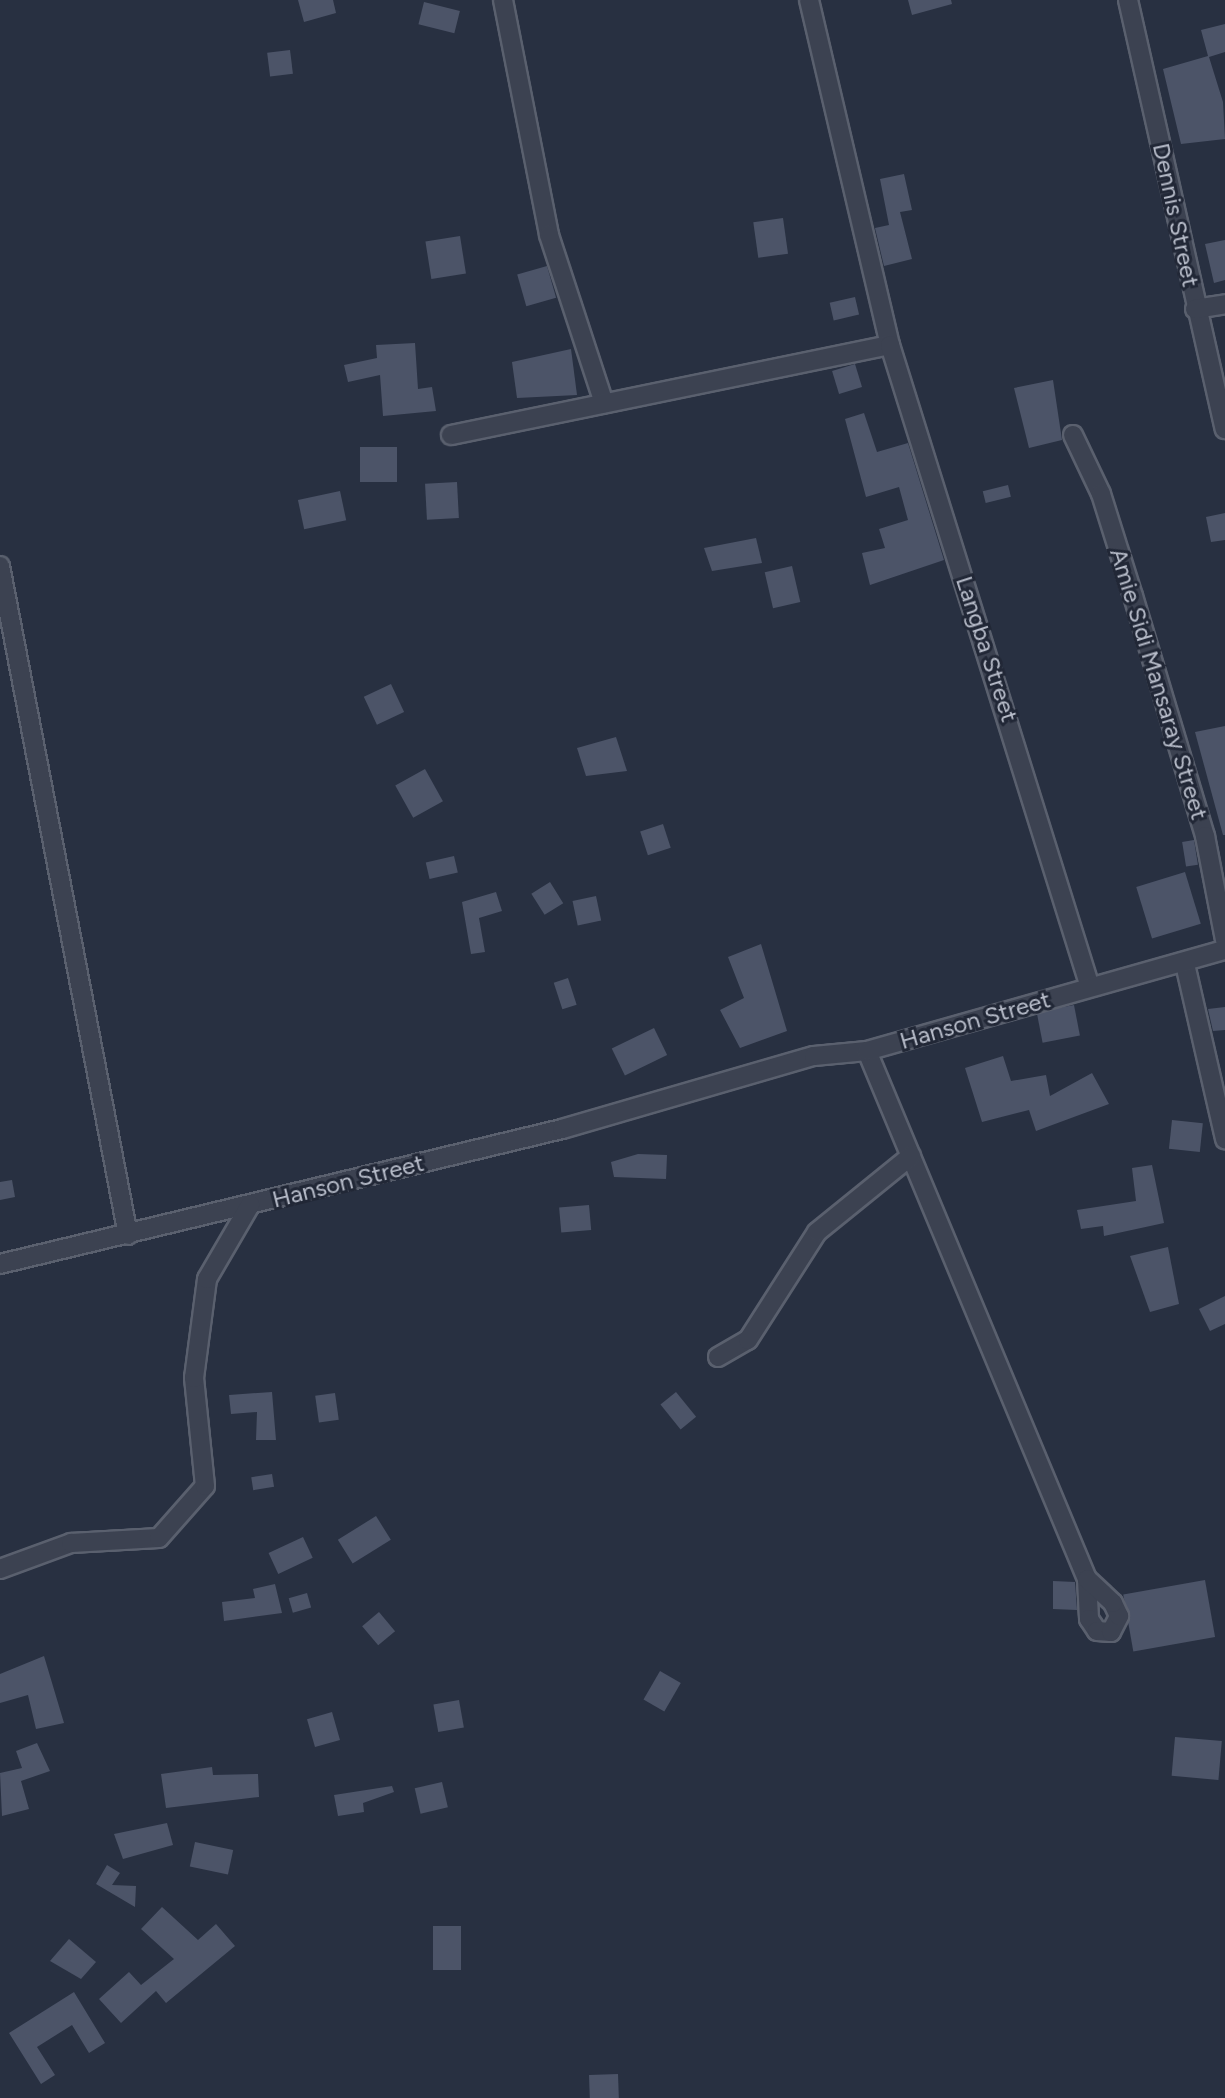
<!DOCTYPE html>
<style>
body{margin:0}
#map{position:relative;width:1225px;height:2098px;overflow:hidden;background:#283041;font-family:Figtree,sans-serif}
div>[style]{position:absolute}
.building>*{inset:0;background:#4c5468;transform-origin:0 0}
.roads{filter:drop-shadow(2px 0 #5a606e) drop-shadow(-2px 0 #5a606e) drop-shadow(0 2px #5a606e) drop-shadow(0 -2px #5a606e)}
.street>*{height:18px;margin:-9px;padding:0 9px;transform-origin:9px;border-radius:9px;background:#3c4251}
span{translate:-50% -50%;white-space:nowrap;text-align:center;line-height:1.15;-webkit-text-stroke:6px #212736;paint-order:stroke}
.street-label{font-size:24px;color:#b9becb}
</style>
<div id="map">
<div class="building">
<div style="clip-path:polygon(298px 0,333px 0,336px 13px,304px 22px)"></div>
<div style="clip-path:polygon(908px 0,951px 0,952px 4px,912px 15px)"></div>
<div style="left:424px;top:2px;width:37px;height:23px;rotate:14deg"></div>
<div style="clip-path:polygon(1225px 24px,1225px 52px,1209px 57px,1223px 102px,1225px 139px,1181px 144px,1163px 69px,1208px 56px,1201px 30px)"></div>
<div style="left:290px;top:50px;width:24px;height:23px;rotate:83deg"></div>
<div style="clip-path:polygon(904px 174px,912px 210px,900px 212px,912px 259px,884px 266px,875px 228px,889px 225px,880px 179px)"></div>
<div style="left:783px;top:218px;width:36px;height:30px;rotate:82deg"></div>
<div style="left:460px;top:236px;width:38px;height:35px;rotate:81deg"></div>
<div style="clip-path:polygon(1225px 240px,1225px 280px,1214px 283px,1205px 244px)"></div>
<div style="left:547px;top:266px;width:33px;height:31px;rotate:74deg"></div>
<div style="left:855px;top:297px;width:18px;height:26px;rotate:77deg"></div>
<div style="clip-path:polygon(415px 343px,418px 389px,432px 387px,436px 411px,383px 416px,380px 375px,348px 382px,344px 365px,377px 358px,376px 345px)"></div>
<div style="clip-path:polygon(571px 349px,577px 395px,517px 398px,512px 362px)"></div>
<div style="left:855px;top:364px;width:24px;height:24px;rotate:73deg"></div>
<div style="clip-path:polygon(1053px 380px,1062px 440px,1029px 448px,1014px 388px)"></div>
<div style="clip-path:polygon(864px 413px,877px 452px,908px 443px,944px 560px,870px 585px,862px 553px,885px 548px,879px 529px,908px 520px,899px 487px,866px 497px,845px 419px)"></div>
<div style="left:397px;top:447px;width:35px;height:37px;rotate:90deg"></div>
<div style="left:457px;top:482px;width:36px;height:32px;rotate:87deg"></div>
<div style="left:1008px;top:485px;width:12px;height:26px;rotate:76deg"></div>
<div style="left:340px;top:491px;width:30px;height:43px;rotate:78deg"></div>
<div style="clip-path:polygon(1225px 513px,1225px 540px,1211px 542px,1206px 517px)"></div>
<div style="clip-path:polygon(756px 538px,762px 563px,712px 571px,704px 548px)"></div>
<div style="left:792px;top:566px;width:37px;height:28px;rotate:77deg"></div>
<div style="left:391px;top:684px;width:31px;height:30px;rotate:65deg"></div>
<div style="clip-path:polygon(1225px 726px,1225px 835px,1223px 835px,1195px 732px)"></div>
<div style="clip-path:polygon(616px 737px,627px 771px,586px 776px,577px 748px)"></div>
<div style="left:425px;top:769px;width:37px;height:34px;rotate:61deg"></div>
<div style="left:663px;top:824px;width:25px;height:24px;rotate:72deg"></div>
<div style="left:1194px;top:840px;width:25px;height:12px;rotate:81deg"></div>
<div style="left:454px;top:856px;width:17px;height:29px;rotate:77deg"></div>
<div style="left:1185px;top:872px;width:54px;height:51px;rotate:73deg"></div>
<div style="left:550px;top:882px;width:25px;height:22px;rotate:58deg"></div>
<div style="clip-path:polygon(496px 892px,502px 911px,479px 918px,485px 952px,471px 954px,462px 902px)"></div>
<div style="left:596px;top:896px;width:25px;height:24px;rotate:78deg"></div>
<div style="clip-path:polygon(761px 944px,787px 1031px,740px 1048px,720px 1010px,744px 998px,728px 957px)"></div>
<div style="left:568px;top:978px;width:28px;height:15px;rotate:72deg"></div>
<div style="left:1074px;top:1005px;width:31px;height:38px;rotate:79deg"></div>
<div style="clip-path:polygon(1225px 1007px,1225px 1030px,1213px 1031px,1208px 1009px)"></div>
<div style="left:654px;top:1028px;width:30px;height:47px;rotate:64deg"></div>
<div style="clip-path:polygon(1003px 1056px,1011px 1081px,1046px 1075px,1050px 1096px,1092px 1073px,1109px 1104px,1036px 1131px,1029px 1110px,982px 1122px,965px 1068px)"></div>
<div style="left:1172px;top:1120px;width:31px;height:29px;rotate:6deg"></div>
<div style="clip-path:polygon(638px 1154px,667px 1155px,666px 1179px,614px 1177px,611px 1162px)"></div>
<div style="clip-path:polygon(1152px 1165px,1164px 1223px,1104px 1236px,1103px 1226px,1081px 1229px,1077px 1210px,1136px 1201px,1132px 1168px)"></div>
<div style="clip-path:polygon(12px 1180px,15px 1197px,0 1200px,0 1182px)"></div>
<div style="left:589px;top:1205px;width:25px;height:30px;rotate:85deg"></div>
<div style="clip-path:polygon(1168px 1247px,1179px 1304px,1150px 1312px,1130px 1256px)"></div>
<div style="clip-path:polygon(1225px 1296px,1225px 1324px,1210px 1331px,1199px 1309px)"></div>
<div style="clip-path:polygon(272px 1392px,276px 1440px,256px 1440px,257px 1412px,231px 1414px,229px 1395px)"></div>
<div style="left:676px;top:1392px;width:32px;height:20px;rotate:51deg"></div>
<div style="left:335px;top:1393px;width:27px;height:20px;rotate:82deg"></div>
<div style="left:272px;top:1474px;width:13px;height:21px;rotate:81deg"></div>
<div style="left:376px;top:1516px;width:28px;height:45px;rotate:58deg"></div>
<div style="left:303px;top:1537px;width:23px;height:38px;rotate:65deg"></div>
<div style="left:1205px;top:1580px;width:58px;height:83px;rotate:80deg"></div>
<div style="clip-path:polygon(1053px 1581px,1075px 1582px,1077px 1610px,1053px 1609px)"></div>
<div style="clip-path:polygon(275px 1584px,282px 1613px,224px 1621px,222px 1602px,255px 1598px,253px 1589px)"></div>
<div style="left:307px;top:1593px;width:15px;height:19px;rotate:74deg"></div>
<div style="left:379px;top:1612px;width:25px;height:22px;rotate:50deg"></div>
<div style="clip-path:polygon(44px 1656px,64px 1723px,36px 1729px,28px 1695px,0 1703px,0 1674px)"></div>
<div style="left:660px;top:1671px;width:24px;height:33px;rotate:30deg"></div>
<div style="left:459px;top:1700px;width:28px;height:26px;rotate:80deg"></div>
<div style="left:332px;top:1712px;width:29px;height:26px;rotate:74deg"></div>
<div style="left:1175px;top:1737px;width:47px;height:39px;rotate:5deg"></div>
<div style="clip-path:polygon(37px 1743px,50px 1771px,21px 1781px,29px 1809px,2px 1816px,0 1773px,22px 1768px,16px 1751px)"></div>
<div style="clip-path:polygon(212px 1767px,213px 1775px,258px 1774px,259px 1797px,166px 1808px,161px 1774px)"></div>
<div style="left:442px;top:1782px;width:26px;height:28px;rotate:77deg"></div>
<div style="clip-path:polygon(392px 1786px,394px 1792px,363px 1803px,364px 1812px,338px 1816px,334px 1795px)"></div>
<div style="clip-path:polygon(167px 1823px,173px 1845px,123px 1859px,114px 1834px)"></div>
<div style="left:195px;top:1842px;width:39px;height:25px;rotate:12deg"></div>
<div style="clip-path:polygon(107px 1865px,120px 1873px,112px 1885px,136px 1886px,135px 1907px,96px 1884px)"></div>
<div style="clip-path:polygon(162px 1907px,198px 1940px,216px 1924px,235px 1946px,166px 2003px,156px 1991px,121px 2023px,99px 1999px,129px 1972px,141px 1985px,174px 1959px,141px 1929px)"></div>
<div style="left:433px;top:1926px;width:28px;height:44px"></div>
<div style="clip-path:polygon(69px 1939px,96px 1962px,81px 1979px,50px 1961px)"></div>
<div style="clip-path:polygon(74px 1992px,105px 2043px,89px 2053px,72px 2025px,37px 2047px,55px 2075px,41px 2084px,9px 2033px)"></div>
<div style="left:618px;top:2074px;width:24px;height:29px;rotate:88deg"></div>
</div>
<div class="roads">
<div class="street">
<div style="left:503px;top:0;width:239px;rotate:78.9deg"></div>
<div style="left:549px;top:235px;width:177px;rotate:71.9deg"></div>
<div style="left:809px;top:0;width:354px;rotate:76.8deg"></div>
<div style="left:1128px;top:0;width:440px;rotate:77.3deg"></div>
<div style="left:1195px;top:309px;width:30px;rotate:-9deg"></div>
<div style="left:451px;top:435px;width:448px;rotate:-11.6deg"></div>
<div style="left:890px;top:345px;width:672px;rotate:72.7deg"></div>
<div style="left:1073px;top:435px;width:65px;rotate:64.6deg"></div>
<div style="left:1101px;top:494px;width:107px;rotate:72.6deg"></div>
<div style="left:1133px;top:596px;width:251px;rotate:73.3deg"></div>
<div style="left:1205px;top:836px;width:106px;rotate:79.1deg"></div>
<div style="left:0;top:566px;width:681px;rotate:79.17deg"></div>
<div style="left:1185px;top:964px;width:180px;rotate:77.1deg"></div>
<div style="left:867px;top:1051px;width:572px;rotate:67.38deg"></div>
<div style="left:1087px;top:1579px;width:40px;rotate:87.1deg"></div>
<div style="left:1089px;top:1619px;width:14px;rotate:56deg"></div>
<div style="left:1097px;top:1631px;width:14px;rotate:4deg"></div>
<div style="left:1111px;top:1632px;width:18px;rotate:-63deg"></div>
<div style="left:1119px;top:1616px;width:14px;rotate:-115deg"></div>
<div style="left:1113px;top:1603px;width:35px;rotate:-137deg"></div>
<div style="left:0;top:1264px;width:578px;rotate:-13.51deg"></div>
<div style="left:562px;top:1129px;width:262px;rotate:-16.2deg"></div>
<div style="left:814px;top:1056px;width:53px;rotate:-5.4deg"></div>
<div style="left:867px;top:1051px;width:372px;rotate:-15.8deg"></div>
<div style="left:718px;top:1357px;width:34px;rotate:-30deg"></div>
<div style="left:748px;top:1340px;width:128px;rotate:-57.4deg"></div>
<div style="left:817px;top:1232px;width:121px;rotate:-39deg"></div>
<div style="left:0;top:1569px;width:76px;rotate:-20.1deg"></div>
<div style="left:71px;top:1543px;width:88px;rotate:-3.3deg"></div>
<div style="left:159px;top:1538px;width:69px;rotate:-48.5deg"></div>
<div style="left:205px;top:1486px;width:109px;rotate:-95.8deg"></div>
<div style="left:194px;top:1378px;width:100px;rotate:-82.5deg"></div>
<div style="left:207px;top:1279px;width:86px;rotate:-59.8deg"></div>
</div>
</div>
<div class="street-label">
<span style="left:1176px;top:215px;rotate:78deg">Dennis Street</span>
<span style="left:987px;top:649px;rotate:72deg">Langba Street</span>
<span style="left:1159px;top:684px;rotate:73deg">Amie Sidi Mansaray Street</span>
<span style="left:975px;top:1020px;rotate:-16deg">Hanson Street</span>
<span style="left:348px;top:1181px;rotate:-14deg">Hanson Street</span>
</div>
</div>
